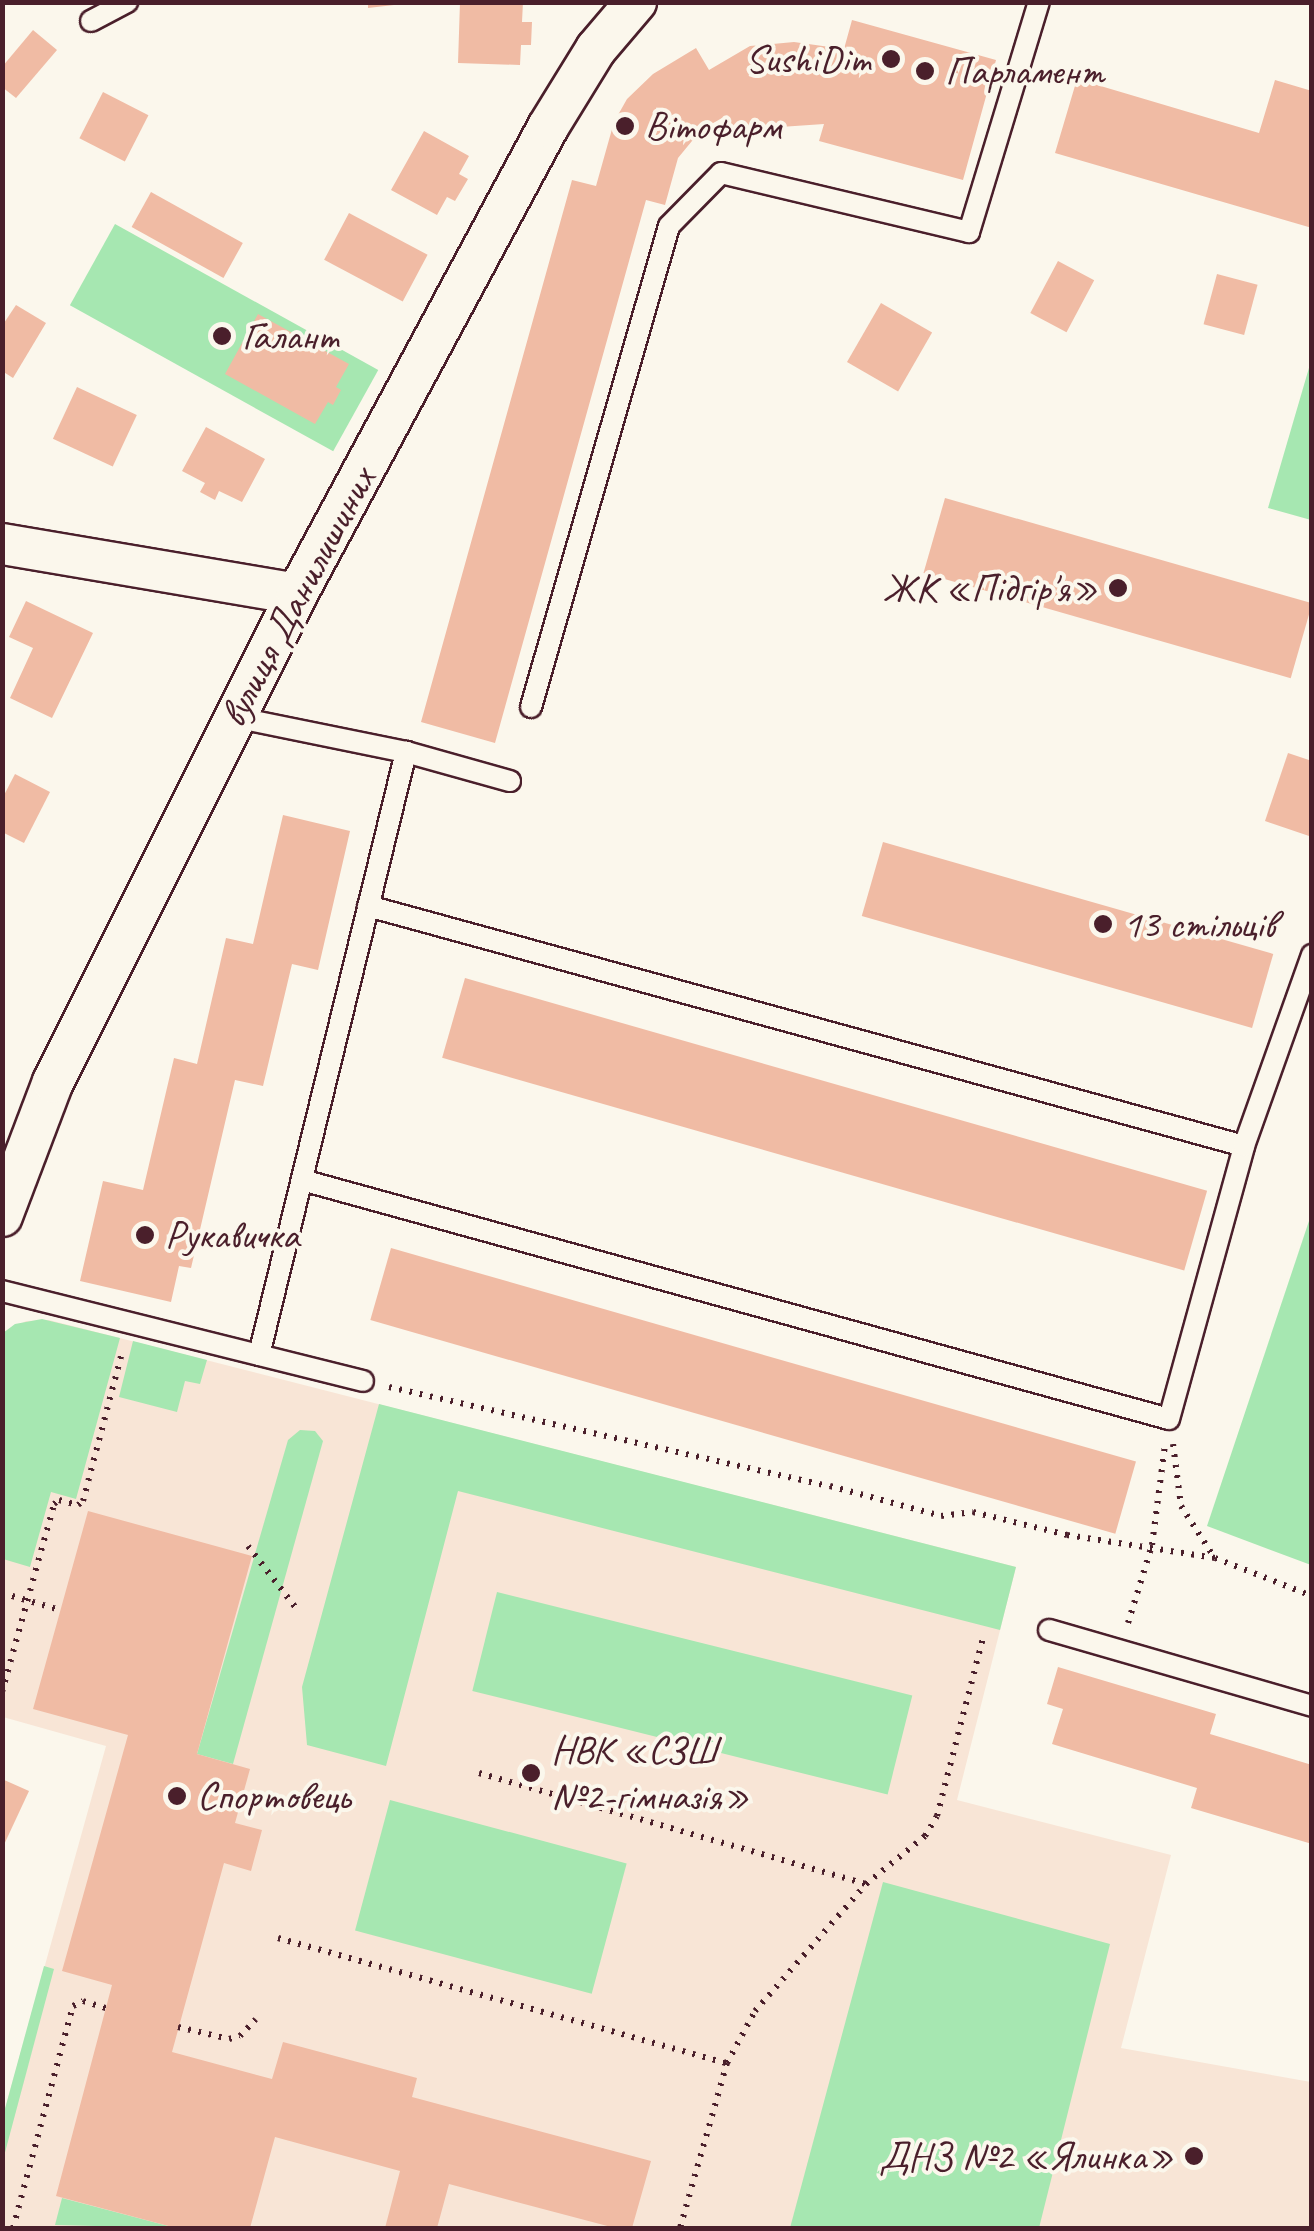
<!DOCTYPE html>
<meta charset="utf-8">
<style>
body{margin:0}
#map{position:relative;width:1314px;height:2231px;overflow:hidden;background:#fbf7ec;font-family:Caveat,sans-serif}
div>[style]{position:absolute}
.built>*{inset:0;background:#f8e5d6}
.green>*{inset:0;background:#a6e7b1;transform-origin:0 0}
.building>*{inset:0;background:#f0bba4;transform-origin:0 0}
.path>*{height:6px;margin-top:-3px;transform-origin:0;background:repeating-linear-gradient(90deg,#4a1f2b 0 2.5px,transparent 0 10.5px)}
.roads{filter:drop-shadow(2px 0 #4a1f2b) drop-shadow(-2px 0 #4a1f2b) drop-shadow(0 2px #4a1f2b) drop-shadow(0 -2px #4a1f2b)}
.lane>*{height:20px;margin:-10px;padding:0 10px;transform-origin:10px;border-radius:10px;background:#fbf7ec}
.street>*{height:40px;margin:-20px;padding:0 20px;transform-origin:20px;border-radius:20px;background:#fbf7ec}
.dots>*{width:28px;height:28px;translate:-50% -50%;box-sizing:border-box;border:5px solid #fbf7ec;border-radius:50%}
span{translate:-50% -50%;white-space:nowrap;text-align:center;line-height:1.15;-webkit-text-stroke:8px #fbf7ec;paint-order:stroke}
.poi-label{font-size:40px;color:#4a1f2b}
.right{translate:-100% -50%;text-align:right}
.left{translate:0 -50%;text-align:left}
.street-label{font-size:40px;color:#4a1f2b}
.frame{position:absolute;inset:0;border:5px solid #4a1f2b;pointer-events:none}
</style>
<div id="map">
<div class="built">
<div style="clip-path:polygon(49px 1320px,1016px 1567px,957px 1800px,1171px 1855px,1121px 2048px,1311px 2082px,1311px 2228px,3px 2228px,3px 2116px,106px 1746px,3px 1717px,2px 1333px,26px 1321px)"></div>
</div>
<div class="green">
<div style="left:115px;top:224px;width:301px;height:93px;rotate:29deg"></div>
<div style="clip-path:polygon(1311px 361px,1311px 520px,1268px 508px)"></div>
<div style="clip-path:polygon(1311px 1215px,1311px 1565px,1207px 1526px)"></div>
<div style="clip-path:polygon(42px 1319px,120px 1338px,76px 1499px,51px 1492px,30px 1567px,3px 1559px,3px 1333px,15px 1324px)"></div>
<div style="clip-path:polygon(133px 1341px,207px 1360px,200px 1384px,185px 1381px,177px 1412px,119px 1397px)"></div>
<div style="clip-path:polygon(379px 1404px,1016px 1567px,1000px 1630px,458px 1491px,386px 1766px,307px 1745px,302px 1687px)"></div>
<div style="clip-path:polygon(300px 1430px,315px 1431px,323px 1441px,233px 1764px,197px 1754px,288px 1440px)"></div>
<div style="left:497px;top:1592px;width:428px;height:102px;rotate:14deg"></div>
<div style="left:390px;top:1800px;width:245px;height:135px;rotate:15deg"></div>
<div style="clip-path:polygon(883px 1882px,1110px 1944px,1039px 2228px,790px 2228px)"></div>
<div style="clip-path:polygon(44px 1966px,54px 1969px,3px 2160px,3px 2116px)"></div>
<div style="clip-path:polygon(62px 2198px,176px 2228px,55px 2225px)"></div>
</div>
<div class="building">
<div style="clip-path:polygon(368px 2px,394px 2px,394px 5px,368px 8px)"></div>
<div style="clip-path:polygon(460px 2px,523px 2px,522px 22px,532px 22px,531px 45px,521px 45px,520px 65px,458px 63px)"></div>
<div style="clip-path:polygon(852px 20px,996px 60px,963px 180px,819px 141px,824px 124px,751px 129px,737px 139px,722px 118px,701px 130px,678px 158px,665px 205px,646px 200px,495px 743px,421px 722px,572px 180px,596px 186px,614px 122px,627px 99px,653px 74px,696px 48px,709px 70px,750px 46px,794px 42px,844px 49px)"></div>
<div style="clip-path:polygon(33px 30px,57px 50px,16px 98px,2px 87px,2px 67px)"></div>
<div style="clip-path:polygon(1077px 79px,1259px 133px,1275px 80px,1312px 91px,1312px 228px,1055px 153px)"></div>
<div style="left:103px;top:92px;width:51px;height:52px;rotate:27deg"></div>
<div style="clip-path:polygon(424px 131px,469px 156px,459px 174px,468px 179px,455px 201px,447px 197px,437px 215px,391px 190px)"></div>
<div style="left:151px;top:192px;width:105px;height:40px;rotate:29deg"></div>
<div style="left:349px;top:213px;width:89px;height:53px;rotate:28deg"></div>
<div style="left:1058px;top:261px;width:41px;height:59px;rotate:28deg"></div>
<div style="left:1217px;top:274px;width:42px;height:52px;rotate:15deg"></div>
<div style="left:881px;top:303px;width:59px;height:68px;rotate:30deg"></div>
<div style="clip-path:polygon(16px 305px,46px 323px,13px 378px,2px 371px,2px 326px)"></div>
<div style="clip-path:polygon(258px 314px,349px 364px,336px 387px,341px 390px,333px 405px,328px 402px,315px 424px,225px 374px)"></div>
<div style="left:77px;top:387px;width:66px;height:57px;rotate:25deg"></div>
<div style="clip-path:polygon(206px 427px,265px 459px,242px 502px,219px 491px,215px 500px,200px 492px,205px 483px,182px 471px)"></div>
<div style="left:945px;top:498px;width:382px;height:78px;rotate:16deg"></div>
<div style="clip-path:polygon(26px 601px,93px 633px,52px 718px,10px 698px,33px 648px,9px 637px)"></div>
<div style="clip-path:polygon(1288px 753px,1312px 761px,1312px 837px,1265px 821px)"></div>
<div style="clip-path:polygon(15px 774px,50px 792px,24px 843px,2px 832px,2px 799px)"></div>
<div style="clip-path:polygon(283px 815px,350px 831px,318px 970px,292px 964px,263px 1086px,235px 1080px,191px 1268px,179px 1266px,171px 1302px,80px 1281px,103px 1181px,143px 1190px,174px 1058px,197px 1064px,226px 938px,253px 944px)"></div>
<div style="left:883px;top:842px;width:406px;height:77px;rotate:16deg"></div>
<div style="left:465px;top:978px;width:772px;height:83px;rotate:16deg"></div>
<div style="left:391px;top:1248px;width:775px;height:75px;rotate:16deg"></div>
<div style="clip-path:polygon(88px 1511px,252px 1556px,197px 1754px,250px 1769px,235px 1823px,262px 1830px,251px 1871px,224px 1863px,172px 2052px,272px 2079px,283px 2042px,417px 2078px,412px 2097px,651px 2161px,632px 2228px,615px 2228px,449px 2184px,437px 2228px,385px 2228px,400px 2171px,275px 2137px,250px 2228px,176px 2228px,56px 2196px,112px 1985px,62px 1971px,128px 1735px,33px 1709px)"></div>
<div style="clip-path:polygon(1058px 1667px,1216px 1714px,1210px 1734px,1312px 1765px,1312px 1844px,1191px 1808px,1197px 1788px,1052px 1744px,1063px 1709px,1047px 1704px)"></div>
<div style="clip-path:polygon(2px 1779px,29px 1791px,2px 1849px)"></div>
</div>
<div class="path">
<div style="left:389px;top:1387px;width:452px;rotate:12.7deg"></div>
<div style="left:830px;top:1486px;width:115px;rotate:15.1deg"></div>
<div style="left:941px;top:1516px;width:32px;rotate:-7deg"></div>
<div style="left:973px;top:1512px;width:97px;rotate:13.7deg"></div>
<div style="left:1067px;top:1535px;width:150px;rotate:8.8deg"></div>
<div style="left:1215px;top:1558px;width:104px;rotate:21.4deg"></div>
<div style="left:1173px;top:1444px;width:63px;rotate:82.6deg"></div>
<div style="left:1181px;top:1506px;width:61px;rotate:57.1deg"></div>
<div style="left:248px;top:1546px;width:83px;rotate:52.3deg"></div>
<div style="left:2px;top:1593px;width:60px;rotate:16.3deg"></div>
<div style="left:1128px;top:1623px;width:82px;rotate:-72.9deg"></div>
<div style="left:1152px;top:1545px;width:101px;rotate:-82.6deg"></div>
<div style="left:2px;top:1692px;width:195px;rotate:-74.5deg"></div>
<div style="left:54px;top:1504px;width:6px;rotate:-39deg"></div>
<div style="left:59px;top:1500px;width:20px;rotate:15deg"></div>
<div style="left:78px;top:1505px;width:6px;rotate:-39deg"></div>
<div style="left:83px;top:1501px;width:157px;rotate:-75.3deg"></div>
<div style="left:479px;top:1773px;width:403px;rotate:16deg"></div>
<div style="left:278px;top:1938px;width:466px;rotate:15.6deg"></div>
<div style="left:727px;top:2063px;width:172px;rotate:105.9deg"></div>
<div style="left:178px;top:2027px;width:52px;rotate:13.2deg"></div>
<div style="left:229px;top:2039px;width:11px;rotate:-15deg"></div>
<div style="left:240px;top:2036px;width:23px;rotate:-47deg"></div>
<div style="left:727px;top:2063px;width:59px;rotate:-61.7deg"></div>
<div style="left:755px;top:2011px;width:169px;rotate:-48.8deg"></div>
<div style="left:866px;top:1884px;width:76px;rotate:-39.1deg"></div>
<div style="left:925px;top:1836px;width:23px;rotate:-59deg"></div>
<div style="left:937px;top:1816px;width:184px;rotate:-75.5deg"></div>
<div style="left:13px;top:2228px;width:230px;rotate:-74.9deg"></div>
<div style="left:73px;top:2006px;width:11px;rotate:-27deg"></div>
<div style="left:83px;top:2001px;width:24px;rotate:17deg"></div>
</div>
<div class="roads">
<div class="lane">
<div style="left:91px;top:21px;width:41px;rotate:-27.8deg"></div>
<div style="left:531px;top:707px;width:500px;rotate:-73.99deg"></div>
<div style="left:669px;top:226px;width:74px;rotate:-45.5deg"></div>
<div style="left:721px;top:173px;width:255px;rotate:13.4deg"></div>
<div style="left:969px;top:232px;width:240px;rotate:-73.1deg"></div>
<div style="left:234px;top:717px;width:176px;rotate:11.5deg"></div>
<div style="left:406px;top:752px;width:108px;rotate:15.6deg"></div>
<div style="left:368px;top:906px;width:908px;rotate:15.32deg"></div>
<div style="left:302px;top:1180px;width:899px;rotate:15.41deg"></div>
<div style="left:1169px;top:1419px;width:283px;rotate:-74.6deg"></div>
<div style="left:1244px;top:1146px;width:203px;rotate:-70.4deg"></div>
<div style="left:2px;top:1291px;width:372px;rotate:14deg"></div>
<div style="left:259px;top:1355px;width:621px;rotate:-76.3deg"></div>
<div style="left:1049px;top:1630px;width:274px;rotate:16.1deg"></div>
</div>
<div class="street">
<div style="left:2px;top:544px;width:299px;rotate:9.6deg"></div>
<div style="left:2px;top:1216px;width:143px;rotate:-69.2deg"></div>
<div style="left:53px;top:1082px;width:546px;rotate:-63.43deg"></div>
<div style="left:297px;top:594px;width:530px;rotate:-61.74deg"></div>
<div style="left:548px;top:127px;width:92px;rotate:-58.4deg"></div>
<div style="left:596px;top:49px;width:62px;rotate:-49.6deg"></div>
</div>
</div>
<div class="dots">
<div style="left:891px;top:59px;background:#4a1f2b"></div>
<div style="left:925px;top:71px;background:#4a1f2b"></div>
<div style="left:625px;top:126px;background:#4a1f2b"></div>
<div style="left:222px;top:336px;background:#4a1f2b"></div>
<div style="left:1118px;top:588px;background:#4a1f2b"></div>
<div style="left:1103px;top:924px;background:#4a1f2b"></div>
<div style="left:145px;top:1235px;background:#4a1f2b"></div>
<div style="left:531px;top:1773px;background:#4a1f2b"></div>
<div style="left:177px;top:1796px;background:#4a1f2b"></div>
<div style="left:1194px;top:2156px;background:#4a1f2b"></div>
</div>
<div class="poi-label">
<span class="right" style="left:871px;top:59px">SushiDim</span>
<span class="left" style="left:945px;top:71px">Парламент</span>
<span class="left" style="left:645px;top:126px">Вітофарм</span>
<span class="left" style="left:242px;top:336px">Галант</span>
<span class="right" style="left:1098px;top:588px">ЖК «Підгір'я»</span>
<span class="left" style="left:1123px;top:924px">13 стільців</span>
<span class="left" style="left:165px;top:1235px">Рукавичка</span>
<span class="left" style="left:551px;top:1773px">НВК «СЗШ<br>№2-гімназія»</span>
<span class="left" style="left:197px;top:1796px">Спортовець</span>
<span class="right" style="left:1174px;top:2156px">ДНЗ №2 «Ялинка»</span>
</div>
<div class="street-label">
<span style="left:297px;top:597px;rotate:-62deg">вулиця Данилишиних</span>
</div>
<div class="frame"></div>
</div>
